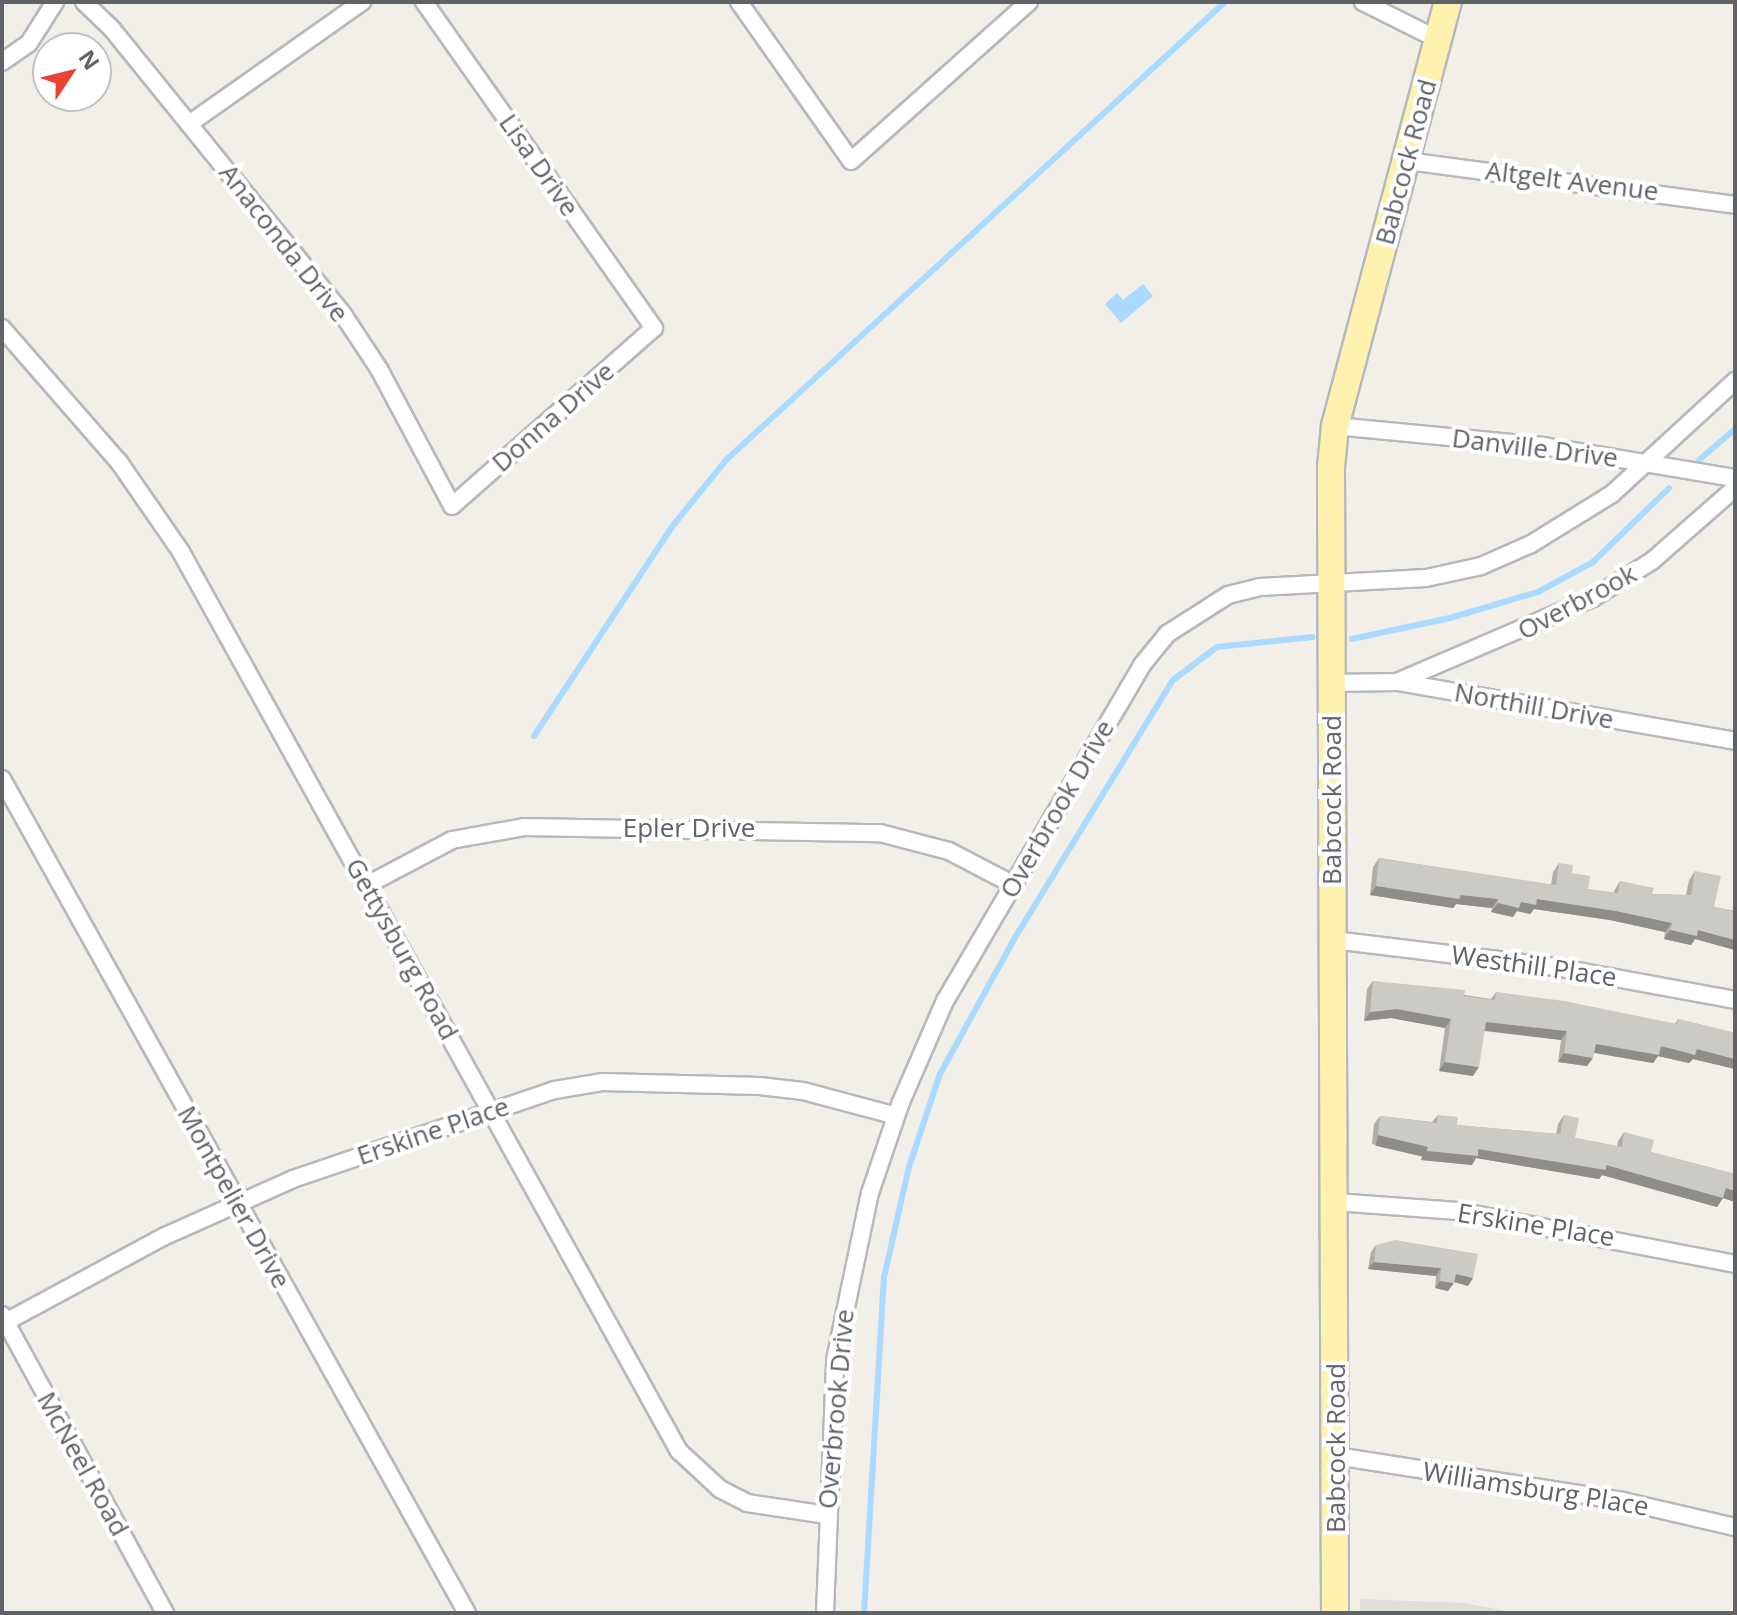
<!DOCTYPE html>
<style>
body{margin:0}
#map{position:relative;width:1737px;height:1615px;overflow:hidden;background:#f1efe8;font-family:"Open Sans",sans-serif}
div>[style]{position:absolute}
.education>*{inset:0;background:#e1ded6}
.water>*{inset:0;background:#aadaff}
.stream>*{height:6px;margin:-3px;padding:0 3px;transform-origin:3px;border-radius:3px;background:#aadaff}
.roads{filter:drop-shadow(2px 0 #b5b8bc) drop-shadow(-2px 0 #b5b8bc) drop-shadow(0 2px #b5b8bc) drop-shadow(0 -2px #b5b8bc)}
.street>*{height:16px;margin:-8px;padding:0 8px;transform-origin:8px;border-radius:8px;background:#fff}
.primary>*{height:26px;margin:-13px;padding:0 13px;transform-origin:13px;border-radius:13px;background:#fff2af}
.wall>*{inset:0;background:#afaea9}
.shaded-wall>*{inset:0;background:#8f8d8a;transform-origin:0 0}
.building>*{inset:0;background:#cccac5}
span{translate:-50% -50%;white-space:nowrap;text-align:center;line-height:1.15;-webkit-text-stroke:8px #fff;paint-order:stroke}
.street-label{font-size:26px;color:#5f6368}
.frame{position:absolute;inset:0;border:4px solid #5f6368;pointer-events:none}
.north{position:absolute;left:32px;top:32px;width:80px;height:80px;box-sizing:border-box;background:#fff;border:2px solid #bfc1c3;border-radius:50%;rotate:55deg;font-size:22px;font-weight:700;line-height:32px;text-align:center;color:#5f6368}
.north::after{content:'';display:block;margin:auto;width:28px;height:36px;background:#ea4335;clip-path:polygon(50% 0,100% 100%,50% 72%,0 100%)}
</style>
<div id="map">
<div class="education">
<div style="clip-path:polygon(1360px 1599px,1465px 1603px,1516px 1613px,1360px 1613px)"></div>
</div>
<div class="water">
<div style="clip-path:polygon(1143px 284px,1153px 296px,1121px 323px,1105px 304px,1117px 293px,1123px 300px)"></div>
</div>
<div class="stream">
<div style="left:1699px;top:460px;width:48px;rotate:-40.7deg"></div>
<div style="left:1352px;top:639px;width:100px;rotate:-12.1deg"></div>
<div style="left:1450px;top:618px;width:92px;rotate:-16.5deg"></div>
<div style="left:1538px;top:592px;width:63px;rotate:-28.6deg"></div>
<div style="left:1593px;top:562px;width:106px;rotate:-44.2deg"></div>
<div style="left:534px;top:736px;width:249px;rotate:-56.6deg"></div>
<div style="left:671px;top:528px;width:87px;rotate:-51deg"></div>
<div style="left:726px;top:460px;width:677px;rotate:-42.55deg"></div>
<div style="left:864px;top:1613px;width:337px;rotate:-86.6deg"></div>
<div style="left:884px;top:1277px;width:113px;rotate:-77.2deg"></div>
<div style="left:909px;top:1167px;width:98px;rotate:-71.6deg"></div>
<div style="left:940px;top:1074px;width:158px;rotate:-61.2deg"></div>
<div style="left:1016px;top:936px;width:300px;rotate:-58.5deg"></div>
<div style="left:1173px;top:680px;width:55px;rotate:-36.9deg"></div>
<div style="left:1217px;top:647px;width:96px;rotate:-6deg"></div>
</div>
<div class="roads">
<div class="street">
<div style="left:84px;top:2px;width:39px;rotate:44deg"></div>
<div style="left:112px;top:29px;width:369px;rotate:51deg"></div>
<div style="left:344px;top:316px;width:64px;rotate:56.6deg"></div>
<div style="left:379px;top:369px;width:155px;rotate:61.9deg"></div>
<div style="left:452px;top:506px;width:269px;rotate:-41.4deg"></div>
<div style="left:654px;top:328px;width:399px;rotate:-125.2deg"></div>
<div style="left:739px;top:2px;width:194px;rotate:54.8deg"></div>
<div style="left:851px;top:161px;width:239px;rotate:-41.8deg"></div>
<div style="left:1363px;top:2px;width:85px;rotate:26.6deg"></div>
<div style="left:2px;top:62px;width:33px;rotate:-35deg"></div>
<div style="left:29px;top:43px;width:49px;rotate:-57.6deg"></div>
<div style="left:189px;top:124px;width:212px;rotate:-35.2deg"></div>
<div style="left:1407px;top:161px;width:331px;rotate:7.6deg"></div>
<div style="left:2px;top:328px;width:178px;rotate:48.9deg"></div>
<div style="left:119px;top:462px;width:109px;rotate:55.4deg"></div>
<div style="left:181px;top:552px;width:1028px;rotate:61.02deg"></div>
<div style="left:679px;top:1451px;width:56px;rotate:42.8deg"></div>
<div style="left:720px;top:1489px;width:30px;rotate:27deg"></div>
<div style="left:747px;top:1503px;width:81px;rotate:8.5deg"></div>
<div style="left:1335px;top:426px;width:209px;rotate:5.5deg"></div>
<div style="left:1543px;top:446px;width:195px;rotate:9.5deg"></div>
<div style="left:1399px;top:681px;width:211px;rotate:-23.2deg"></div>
<div style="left:1593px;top:598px;width:70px;rotate:-32.1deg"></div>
<div style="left:1652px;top:561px;width:111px;rotate:-41.3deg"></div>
<div style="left:1331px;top:683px;width:67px;rotate:-0.9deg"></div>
<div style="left:1398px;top:682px;width:342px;rotate:9.9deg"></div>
<div style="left:2px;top:779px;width:955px;rotate:60.86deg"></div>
<div style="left:367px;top:885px;width:96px;rotate:-27.9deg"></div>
<div style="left:452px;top:840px;width:73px;rotate:-10.2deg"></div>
<div style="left:524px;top:827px;width:356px;rotate:1deg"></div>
<div style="left:880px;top:833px;width:71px;rotate:14.6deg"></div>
<div style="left:949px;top:851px;width:71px;rotate:27.6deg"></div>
<div style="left:1333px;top:940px;width:225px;rotate:6.9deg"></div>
<div style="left:1556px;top:967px;width:182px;rotate:10.4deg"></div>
<div style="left:1335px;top:1202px;width:123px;rotate:4.2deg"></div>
<div style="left:1458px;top:1211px;width:282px;rotate:10.8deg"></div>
<div style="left:2px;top:1315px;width:340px;rotate:61.3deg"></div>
<div style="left:2px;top:1324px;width:183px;rotate:-28.4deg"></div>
<div style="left:163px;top:1237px;width:142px;rotate:-24deg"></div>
<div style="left:293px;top:1179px;width:277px;rotate:-18.8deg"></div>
<div style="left:555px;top:1090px;width:49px;rotate:-9.5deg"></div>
<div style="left:603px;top:1082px;width:157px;rotate:1.5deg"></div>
<div style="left:760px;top:1086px;width:43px;rotate:6.6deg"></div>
<div style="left:803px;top:1091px;width:96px;rotate:15deg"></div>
<div style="left:1336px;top:1456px;width:291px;rotate:8.9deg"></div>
<div style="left:1623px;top:1501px;width:115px;rotate:13.1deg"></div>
<div style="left:825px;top:1613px;width:253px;rotate:-87.7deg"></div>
<div style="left:835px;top:1360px;width:171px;rotate:-78.2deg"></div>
<div style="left:870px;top:1193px;width:96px;rotate:-71.2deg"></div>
<div style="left:901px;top:1102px;width:110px;rotate:-66.5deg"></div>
<div style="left:945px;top:1001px;width:389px;rotate:-59.6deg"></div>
<div style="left:1142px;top:665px;width:40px;rotate:-51deg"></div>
<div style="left:1167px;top:634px;width:72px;rotate:-32.6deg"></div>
<div style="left:1228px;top:595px;width:33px;rotate:-14deg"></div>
<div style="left:1260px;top:587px;width:166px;rotate:-3.1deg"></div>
<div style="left:1426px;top:578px;width:56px;rotate:-12.3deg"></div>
<div style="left:1481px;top:566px;width:55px;rotate:-23.7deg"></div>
<div style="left:1531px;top:544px;width:95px;rotate:-31.7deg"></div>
<div style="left:1612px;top:494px;width:167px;rotate:-42.6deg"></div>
</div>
<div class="primary">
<div style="left:1335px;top:1613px;width:1146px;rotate:-90.2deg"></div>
<div style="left:1331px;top:467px;width:41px;rotate:-84.4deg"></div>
<div style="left:1335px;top:426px;width:439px;rotate:-75.1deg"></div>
</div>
</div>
<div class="wall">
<div style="clip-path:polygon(1379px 858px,1551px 885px,1553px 872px,1559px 863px,1572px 873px,1588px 889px,1613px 893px,1620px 881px,1652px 894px,1686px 895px,1689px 880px,1695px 871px,1714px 907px,1735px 911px,1735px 950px,1695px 939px,1691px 945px,1664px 939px,1665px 932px,1610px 920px,1534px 909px,1530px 914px,1517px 911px,1513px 917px,1491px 912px,1492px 908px,1456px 904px,1453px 908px,1370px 895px,1373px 867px)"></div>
<div style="clip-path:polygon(1373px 981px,1491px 999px,1496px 992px,1675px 1024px,1678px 1019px,1735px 1033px,1735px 1069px,1693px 1059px,1689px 1063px,1658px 1056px,1653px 1063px,1594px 1053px,1587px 1066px,1558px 1062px,1561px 1040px,1484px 1031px,1473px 1076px,1439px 1071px,1445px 1028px,1391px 1018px,1364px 1021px,1367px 989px)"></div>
<div style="clip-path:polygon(1438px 1115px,1457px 1125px,1556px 1134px,1558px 1124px,1564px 1115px,1575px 1138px,1617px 1146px,1618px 1141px,1624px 1132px,1651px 1152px,1735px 1174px,1735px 1202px,1723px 1198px,1717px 1207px,1602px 1175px,1599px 1179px,1476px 1158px,1472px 1165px,1421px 1160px,1422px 1156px,1372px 1144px,1374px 1124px,1380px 1116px,1432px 1122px)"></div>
<div style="clip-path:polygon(1376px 1245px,1473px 1278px,1468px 1286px,1454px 1282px,1448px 1291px,1435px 1288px,1436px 1276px,1368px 1269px,1371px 1252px)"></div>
</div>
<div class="shaded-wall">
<div style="clip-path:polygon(1376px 886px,1461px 895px,1498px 899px,1492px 908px,1456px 904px,1453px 908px,1370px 895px)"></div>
<div style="clip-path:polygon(1537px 899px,1616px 911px,1672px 923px,1665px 932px,1610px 920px,1534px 909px,1530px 914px,1517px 911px,1513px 917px,1491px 912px,1498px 903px)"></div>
<div style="clip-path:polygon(1670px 930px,1698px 930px,1735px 940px,1735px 950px,1695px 939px,1691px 945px,1664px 939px)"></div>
<div style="clip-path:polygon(1397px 1009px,1451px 1019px,1445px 1028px,1391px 1018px,1364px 1021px,1370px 1012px)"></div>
<div style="clip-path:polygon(1486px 1022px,1567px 1031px,1561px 1040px,1479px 1030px)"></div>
<div style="clip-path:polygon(1596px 1044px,1697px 1049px,1735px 1059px,1735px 1069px,1693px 1059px,1689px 1063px,1658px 1056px,1653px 1063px,1590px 1052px)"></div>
<div style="clip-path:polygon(1564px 1053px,1593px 1058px,1587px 1066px,1558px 1062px)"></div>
<div style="clip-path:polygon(1445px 1062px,1479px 1067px,1473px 1076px,1439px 1071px)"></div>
<div style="left:1378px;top:1135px;width:51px;height:11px;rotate:13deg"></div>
<div style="clip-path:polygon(1478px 1149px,1606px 1165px,1723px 1198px,1717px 1207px,1602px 1175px,1599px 1179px,1476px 1158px,1472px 1165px,1421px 1160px,1427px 1151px)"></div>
<div style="clip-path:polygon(1726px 1188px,1735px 1191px,1735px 1202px,1720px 1197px)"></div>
<div style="clip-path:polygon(1374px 1262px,1441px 1268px,1436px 1276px,1368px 1269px)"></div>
<div style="clip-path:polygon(1456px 1274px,1473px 1278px,1468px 1286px,1451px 1281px)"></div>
<div style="clip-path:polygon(1440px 1281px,1454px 1283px,1448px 1291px,1435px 1288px)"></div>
</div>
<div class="building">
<div style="clip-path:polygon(1379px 858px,1556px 885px,1559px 863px,1573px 865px,1572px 873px,1590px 876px,1588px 889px,1618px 893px,1620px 881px,1654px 888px,1652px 894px,1691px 895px,1695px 871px,1721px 876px,1714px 907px,1735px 912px,1735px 940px,1698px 930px,1697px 936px,1670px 930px,1672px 923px,1616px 911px,1537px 899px,1536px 905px,1521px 902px,1519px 908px,1498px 903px,1498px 899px,1461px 895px,1459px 899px,1376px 886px)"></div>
<div style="clip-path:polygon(1373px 981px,1465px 990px,1464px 996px,1495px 1000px,1496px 992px,1564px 1001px,1677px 1024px,1678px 1019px,1735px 1033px,1735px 1059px,1697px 1049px,1695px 1055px,1661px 1046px,1659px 1055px,1596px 1044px,1593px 1058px,1564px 1053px,1567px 1031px,1486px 1022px,1479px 1067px,1445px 1062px,1451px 1019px,1397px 1009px,1370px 1012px)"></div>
<div style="clip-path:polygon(1438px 1115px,1458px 1117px,1457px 1125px,1560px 1134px,1564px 1115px,1579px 1118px,1575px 1138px,1622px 1147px,1624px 1132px,1654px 1140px,1651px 1152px,1735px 1174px,1735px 1191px,1726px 1188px,1723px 1198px,1606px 1165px,1606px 1170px,1478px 1149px,1478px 1156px,1427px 1151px,1428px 1147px,1378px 1135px,1380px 1116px,1437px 1123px)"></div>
<div style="clip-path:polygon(1395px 1240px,1478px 1254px,1473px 1278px,1456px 1274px,1454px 1283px,1440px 1281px,1441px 1268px,1374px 1262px,1376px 1245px)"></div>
</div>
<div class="street-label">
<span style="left:1406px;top:162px;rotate:-75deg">Babcock Road</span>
<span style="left:539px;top:165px;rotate:55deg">Lisa Drive</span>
<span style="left:1572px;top:181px;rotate:7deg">Altgelt Avenue</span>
<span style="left:284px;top:243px;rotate:52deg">Anaconda Drive</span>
<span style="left:553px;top:417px;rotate:-41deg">Donna Drive</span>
<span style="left:1535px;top:448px;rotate:7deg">Danville Drive</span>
<span style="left:1577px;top:602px;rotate:-28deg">Overbrook</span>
<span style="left:1534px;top:706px;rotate:10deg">Northill Drive</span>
<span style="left:1332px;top:800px;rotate:-90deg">Babcock Road</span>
<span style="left:1057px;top:809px;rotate:-60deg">Overbrook Drive</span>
<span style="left:689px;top:828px">Epler Drive</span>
<span style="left:402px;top:949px;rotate:61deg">Gettysburg Road</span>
<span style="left:1534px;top:966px;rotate:8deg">Westhill Place</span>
<span style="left:433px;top:1131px;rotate:-19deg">Erskine Place</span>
<span style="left:234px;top:1197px;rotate:61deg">Montpelier Drive</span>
<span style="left:1536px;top:1225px;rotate:9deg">Erskine Place</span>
<span style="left:836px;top:1409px;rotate:-85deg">Overbrook Drive</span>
<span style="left:1336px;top:1448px;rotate:-90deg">Babcock Road</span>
<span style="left:83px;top:1464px;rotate:61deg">McNeel Road</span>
<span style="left:1536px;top:1489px;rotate:9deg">Williamsburg Place</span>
</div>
<div class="frame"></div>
<div class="north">N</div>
</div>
